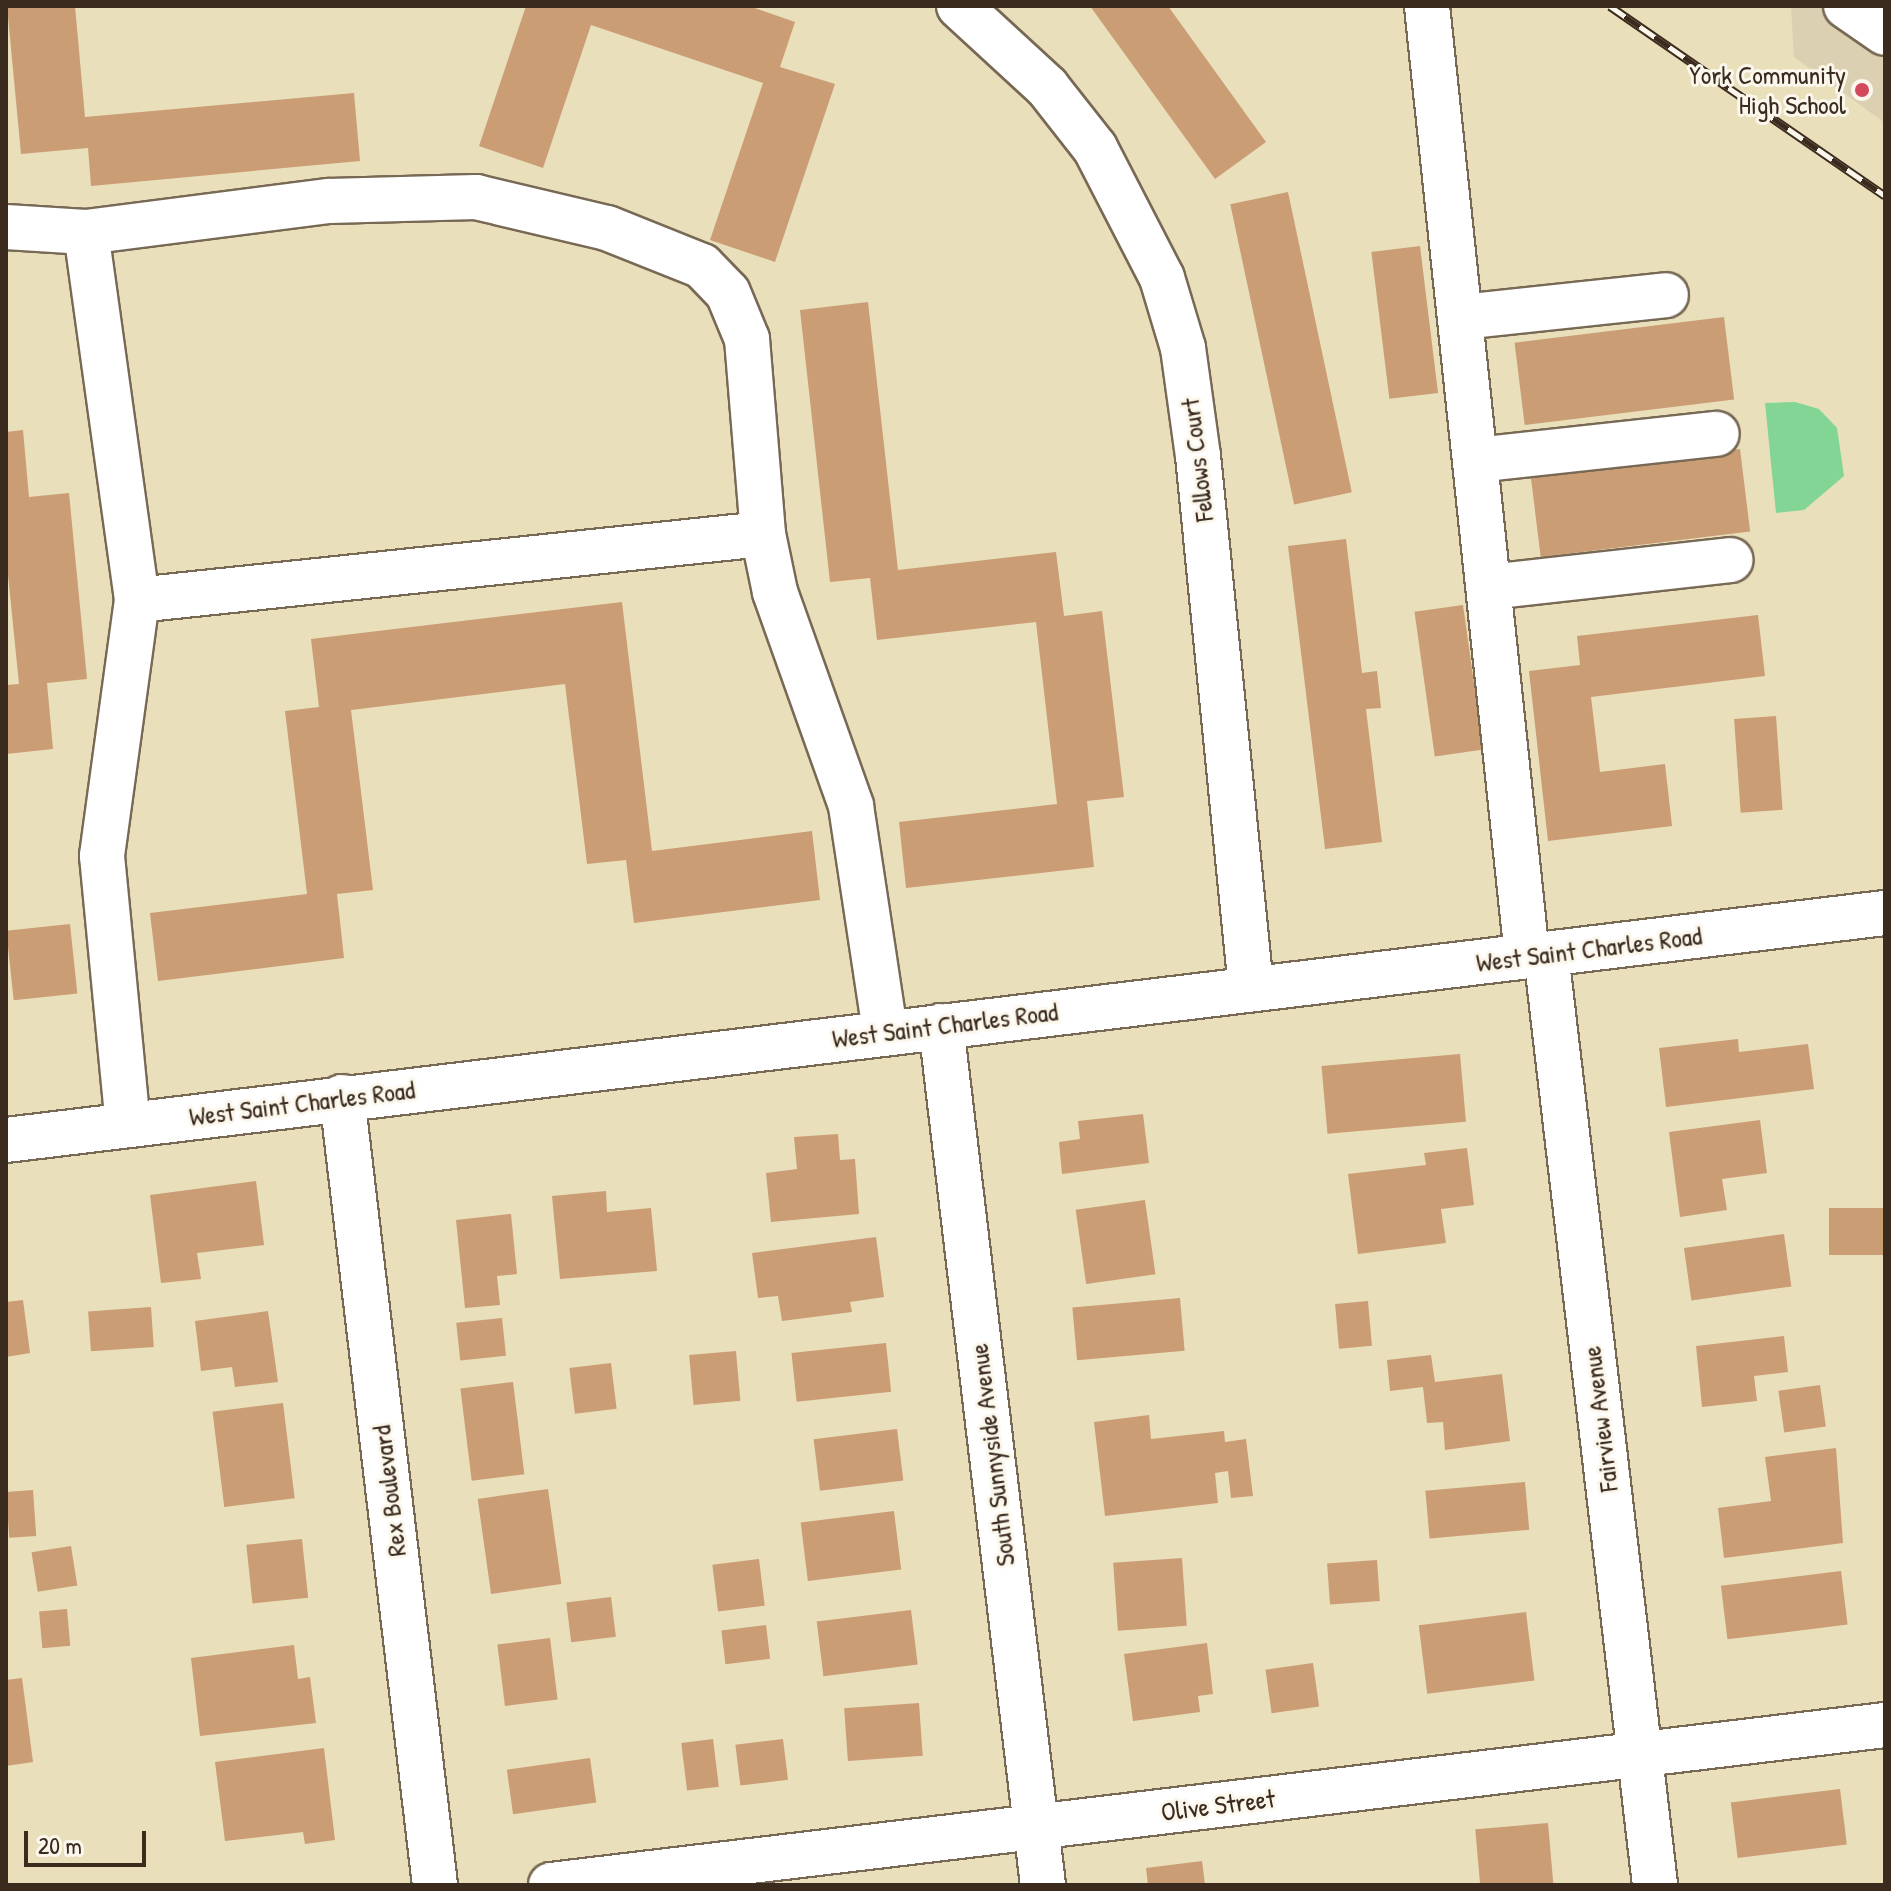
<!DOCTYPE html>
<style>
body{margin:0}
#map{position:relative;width:1891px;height:1891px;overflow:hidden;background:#e9dfbb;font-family:"Patrick Hand",sans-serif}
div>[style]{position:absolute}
.built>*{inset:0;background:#dbd0b1}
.green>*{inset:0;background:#83d596}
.building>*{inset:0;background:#ca9d75;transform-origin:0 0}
.roads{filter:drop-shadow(2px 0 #786955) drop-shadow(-2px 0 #786955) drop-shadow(0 2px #786955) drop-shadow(0 -2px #786955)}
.minor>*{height:44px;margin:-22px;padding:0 22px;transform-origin:22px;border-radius:22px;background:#fff}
.major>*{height:44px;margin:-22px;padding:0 22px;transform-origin:22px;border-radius:22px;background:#fff}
.rail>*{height:9px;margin-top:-4.5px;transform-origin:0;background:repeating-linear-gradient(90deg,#fbf7ec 0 18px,#3b2a1e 0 36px);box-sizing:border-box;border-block:2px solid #3b2a1e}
.dots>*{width:22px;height:22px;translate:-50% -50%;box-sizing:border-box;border:4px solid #fbf7ec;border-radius:50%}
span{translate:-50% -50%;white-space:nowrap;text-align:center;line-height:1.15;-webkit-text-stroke:6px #fbf7ec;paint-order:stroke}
.poi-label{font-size:26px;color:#3b2a1e}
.right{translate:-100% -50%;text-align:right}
.street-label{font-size:26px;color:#3b2a1e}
.frame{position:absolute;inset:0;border:8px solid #3b2a1e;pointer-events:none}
.scale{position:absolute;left:24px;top:1831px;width:122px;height:36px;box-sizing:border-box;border:4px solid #3b2a1e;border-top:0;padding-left:10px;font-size:24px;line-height:28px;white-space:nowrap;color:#3b2a1e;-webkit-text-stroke:6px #fbf7ec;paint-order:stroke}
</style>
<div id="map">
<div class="built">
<div style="clip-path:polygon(1791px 6px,1885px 6px,1885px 123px,1794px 57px)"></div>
</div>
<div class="green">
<div style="clip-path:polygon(1795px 402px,1819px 409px,1837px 428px,1844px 476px,1804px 510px,1776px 513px,1765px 403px)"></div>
</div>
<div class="building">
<div style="clip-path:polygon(7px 6px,75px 6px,85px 117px,354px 93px,360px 161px,91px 186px,88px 148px,21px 154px)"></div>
<div style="clip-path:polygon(526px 6px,749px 6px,795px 22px,780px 67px,835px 84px,775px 262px,710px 240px,763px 83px,591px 25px,543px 168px,479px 146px)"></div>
<div style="clip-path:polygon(1090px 6px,1168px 6px,1266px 142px,1215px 179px)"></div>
<div style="left:1288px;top:192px;width:307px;height:59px;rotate:78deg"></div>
<div style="left:1420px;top:246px;width:148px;height:49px;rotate:83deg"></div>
<div style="clip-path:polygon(868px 302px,898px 570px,1056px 552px,1064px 616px,1102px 611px,1124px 797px,1087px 801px,1094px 867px,906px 888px,899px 822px,1057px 804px,1036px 622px,877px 640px,870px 578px,830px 582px,800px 310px)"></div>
<div style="left:1724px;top:317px;width:83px;height:211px;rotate:83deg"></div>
<div style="clip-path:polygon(23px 430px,29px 497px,69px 493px,87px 679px,47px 683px,53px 749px,6px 754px,6px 685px,19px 684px,6px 555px,6px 432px)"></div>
<div style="left:1740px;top:449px;width:83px;height:211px;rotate:83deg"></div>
<div style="clip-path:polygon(1346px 539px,1362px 673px,1377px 671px,1381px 708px,1366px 709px,1382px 842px,1325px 849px,1288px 546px)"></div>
<div style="clip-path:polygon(622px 602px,652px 851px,812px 831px,820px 900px,634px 923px,626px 860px,587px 864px,565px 684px,351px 710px,373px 890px,337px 894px,344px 958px,158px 981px,150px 913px,307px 894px,285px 711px,319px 707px,311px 639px)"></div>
<div style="left:1463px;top:605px;width:146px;height:49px;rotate:82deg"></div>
<div style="clip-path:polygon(1758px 615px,1765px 676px,1591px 697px,1600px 772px,1665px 764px,1672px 826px,1548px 841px,1529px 671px,1580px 665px,1577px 636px)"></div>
<div style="left:1776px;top:716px;width:94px;height:42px;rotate:86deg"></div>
<div style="left:70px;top:924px;width:70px;height:64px;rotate:84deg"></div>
<div style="clip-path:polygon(1738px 1039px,1739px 1052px,1808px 1044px,1814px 1089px,1666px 1107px,1659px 1048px)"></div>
<div style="left:1460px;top:1054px;width:68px;height:139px;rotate:85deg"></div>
<div style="clip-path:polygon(1143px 1114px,1149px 1163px,1062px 1174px,1059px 1142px,1080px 1139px,1078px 1121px)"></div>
<div style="clip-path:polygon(1760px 1120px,1767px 1173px,1722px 1179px,1727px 1210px,1680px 1217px,1669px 1132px)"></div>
<div style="clip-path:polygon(838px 1134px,840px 1160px,855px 1159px,859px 1214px,771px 1222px,766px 1173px,797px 1169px,794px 1137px)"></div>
<div style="clip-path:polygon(1467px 1148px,1474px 1205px,1441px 1209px,1446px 1243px,1358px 1254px,1348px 1174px,1426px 1165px,1424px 1153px)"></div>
<div style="clip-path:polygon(256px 1181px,264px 1245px,197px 1253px,201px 1279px,161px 1283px,150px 1195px)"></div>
<div style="clip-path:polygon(606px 1191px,607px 1212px,651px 1208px,657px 1271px,560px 1279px,552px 1196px)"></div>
<div style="left:1145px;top:1200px;width:75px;height:70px;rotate:82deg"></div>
<div style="left:1885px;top:1208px;width:47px;height:56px;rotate:90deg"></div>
<div style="clip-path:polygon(511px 1214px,517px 1274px,497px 1276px,500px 1305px,465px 1308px,456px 1220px)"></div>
<div style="left:1784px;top:1234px;width:53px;height:101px;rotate:82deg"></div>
<div style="clip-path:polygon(876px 1237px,884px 1297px,850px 1302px,852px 1312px,782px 1321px,778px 1296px,758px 1298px,752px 1253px)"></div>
<div style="left:1180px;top:1298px;width:53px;height:108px;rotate:85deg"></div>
<div style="clip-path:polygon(23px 1300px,30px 1353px,6px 1357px,6px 1302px)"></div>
<div style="left:1368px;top:1301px;width:45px;height:33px;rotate:85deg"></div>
<div style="left:151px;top:1307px;width:40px;height:63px;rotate:86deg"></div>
<div style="clip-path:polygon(268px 1311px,278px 1382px,235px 1387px,232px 1367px,201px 1371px,195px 1321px)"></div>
<div style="left:502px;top:1318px;width:38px;height:46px;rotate:84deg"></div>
<div style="clip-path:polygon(1784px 1336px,1788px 1372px,1754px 1376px,1757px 1401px,1702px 1407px,1696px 1346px)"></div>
<div style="left:886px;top:1343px;width:49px;height:95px;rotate:84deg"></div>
<div style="left:736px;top:1351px;width:50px;height:47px;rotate:85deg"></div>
<div style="clip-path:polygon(1431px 1355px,1435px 1382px,1502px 1374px,1510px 1441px,1445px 1450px,1443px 1422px,1427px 1423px,1423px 1387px,1390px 1391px,1387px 1360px)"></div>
<div style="left:611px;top:1363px;width:46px;height:42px;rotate:83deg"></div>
<div style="left:513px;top:1382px;width:93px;height:53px;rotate:83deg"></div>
<div style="left:1820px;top:1385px;width:42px;height:42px;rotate:82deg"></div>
<div style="left:283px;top:1403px;width:96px;height:71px;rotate:83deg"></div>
<div style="clip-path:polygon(1149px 1415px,1151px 1439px,1224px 1431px,1225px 1442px,1246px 1439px,1253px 1496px,1231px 1498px,1228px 1471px,1215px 1473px,1218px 1503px,1105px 1516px,1094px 1422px)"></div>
<div style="left:897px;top:1429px;width:52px;height:84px;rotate:83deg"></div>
<div style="clip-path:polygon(1836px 1448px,1843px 1543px,1724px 1558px,1718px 1508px,1771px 1501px,1765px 1457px)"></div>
<div style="left:1525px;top:1482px;width:48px;height:100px;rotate:85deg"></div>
<div style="left:548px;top:1489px;width:96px;height:71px;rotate:82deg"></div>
<div style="left:33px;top:1490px;width:46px;height:27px;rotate:86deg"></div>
<div style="left:894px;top:1511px;width:59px;height:94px;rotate:83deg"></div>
<div style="left:302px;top:1539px;width:59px;height:56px;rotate:84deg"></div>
<div style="left:71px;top:1546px;width:40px;height:40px;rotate:81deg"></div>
<div style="left:1182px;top:1558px;width:68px;height:69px;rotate:86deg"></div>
<div style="left:759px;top:1559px;width:47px;height:47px;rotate:83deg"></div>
<div style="left:1377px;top:1560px;width:41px;height:50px;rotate:86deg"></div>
<div style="left:1841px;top:1571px;width:54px;height:121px;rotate:83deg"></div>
<div style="left:611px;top:1597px;width:40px;height:45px;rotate:83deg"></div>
<div style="left:67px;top:1609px;width:37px;height:28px;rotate:85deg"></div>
<div style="left:911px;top:1610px;width:55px;height:95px;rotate:83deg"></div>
<div style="left:1526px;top:1612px;width:69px;height:108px;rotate:83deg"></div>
<div style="left:766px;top:1625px;width:34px;height:45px;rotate:83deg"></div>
<div style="left:550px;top:1638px;width:62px;height:53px;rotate:83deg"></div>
<div style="clip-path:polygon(1207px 1643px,1213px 1694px,1198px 1696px,1200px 1712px,1133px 1721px,1124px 1654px)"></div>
<div style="clip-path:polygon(294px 1645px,298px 1679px,310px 1677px,316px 1723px,200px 1736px,191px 1658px)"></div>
<div style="left:1313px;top:1663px;width:44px;height:48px;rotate:82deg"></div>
<div style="clip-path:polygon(22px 1678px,33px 1762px,6px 1766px,6px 1680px)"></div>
<div style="left:919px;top:1703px;width:53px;height:75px;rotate:86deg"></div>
<div style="left:713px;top:1739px;width:48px;height:32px;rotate:83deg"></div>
<div style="left:783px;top:1739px;width:41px;height:48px;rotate:83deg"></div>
<div style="clip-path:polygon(324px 1748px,335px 1840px,305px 1844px,303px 1832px,225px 1841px,215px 1762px)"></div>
<div style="left:590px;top:1758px;width:45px;height:84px;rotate:82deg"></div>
<div style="left:1840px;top:1789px;width:56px;height:110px;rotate:83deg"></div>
<div style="left:1548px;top:1823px;width:62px;height:73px;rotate:85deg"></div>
<div style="clip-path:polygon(1202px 1861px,1205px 1885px,1148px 1885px,1146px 1868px)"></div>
</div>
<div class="roads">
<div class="minor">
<div style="left:959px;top:6px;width:120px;rotate:42.6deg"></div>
<div style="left:1047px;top:87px;width:78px;rotate:51.8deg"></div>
<div style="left:1095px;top:148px;width:146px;rotate:62.7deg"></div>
<div style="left:1162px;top:278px;width:73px;rotate:73.3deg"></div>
<div style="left:1183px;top:348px;width:109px;rotate:82.1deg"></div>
<div style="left:1198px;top:456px;width:535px;rotate:84.31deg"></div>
<div style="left:1427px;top:6px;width:955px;rotate:83.99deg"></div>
<div style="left:1846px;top:6px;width:47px;rotate:34.7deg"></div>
<div style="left:6px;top:227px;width:80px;rotate:3.6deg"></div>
<div style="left:86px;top:232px;width:245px;rotate:-7.3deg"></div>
<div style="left:329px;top:201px;width:147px;rotate:-1.6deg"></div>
<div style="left:476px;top:197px;width:135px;rotate:13.3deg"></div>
<div style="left:607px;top:228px;width:102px;rotate:21.8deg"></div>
<div style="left:702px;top:266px;width:37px;rotate:46deg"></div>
<div style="left:728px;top:293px;width:50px;rotate:67.6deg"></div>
<div style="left:747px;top:339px;width:196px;rotate:85.3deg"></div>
<div style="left:763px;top:534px;width:59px;rotate:78.3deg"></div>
<div style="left:775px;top:592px;width:227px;rotate:70.4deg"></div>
<div style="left:851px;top:806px;width:229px;rotate:81.4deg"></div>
<div style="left:86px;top:232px;width:372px;rotate:82.1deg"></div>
<div style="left:137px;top:600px;width:258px;rotate:97.8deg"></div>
<div style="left:102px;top:856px;width:269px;rotate:84.5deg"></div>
<div style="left:1461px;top:317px;width:206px;rotate:-6.1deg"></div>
<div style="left:1476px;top:460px;width:242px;rotate:-6.2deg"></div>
<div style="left:1490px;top:587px;width:242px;rotate:-6.4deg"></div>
<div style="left:137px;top:600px;width:629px;rotate:-6.02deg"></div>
<div style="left:1546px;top:954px;width:937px;rotate:83.32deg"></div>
<div style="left:941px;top:1026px;width:865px;rotate:83.23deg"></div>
<div style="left:342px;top:1097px;width:793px;rotate:83.27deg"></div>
<div style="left:551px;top:1885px;width:1344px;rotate:-6.84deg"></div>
</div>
<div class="major">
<div style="left:6px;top:1140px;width:1893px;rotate:-6.89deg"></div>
</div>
</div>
<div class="rail">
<div style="left:1610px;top:6px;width:334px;rotate:34.6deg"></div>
</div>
<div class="dots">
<div style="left:1862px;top:90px;background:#d1495b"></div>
</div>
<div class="poi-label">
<span class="right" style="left:1846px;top:90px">York Community<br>High School</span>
</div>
<div class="street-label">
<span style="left:1197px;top:460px;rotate:-97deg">Fellows Court</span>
<span style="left:1589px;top:949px;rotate:-7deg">West Saint Charles Road</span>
<span style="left:945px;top:1025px;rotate:-7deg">West Saint Charles Road</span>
<span style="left:302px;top:1103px;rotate:-7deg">West Saint Charles Road</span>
<span style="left:1600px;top:1419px;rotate:-97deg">Fairview Avenue</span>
<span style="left:992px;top:1455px;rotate:-97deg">South Sunnyside Avenue</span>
<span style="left:389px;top:1491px;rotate:-97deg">Rex Boulevard</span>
<span style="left:1218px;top:1805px;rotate:-7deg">Olive Street</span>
</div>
<div class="frame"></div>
<div class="scale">20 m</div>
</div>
